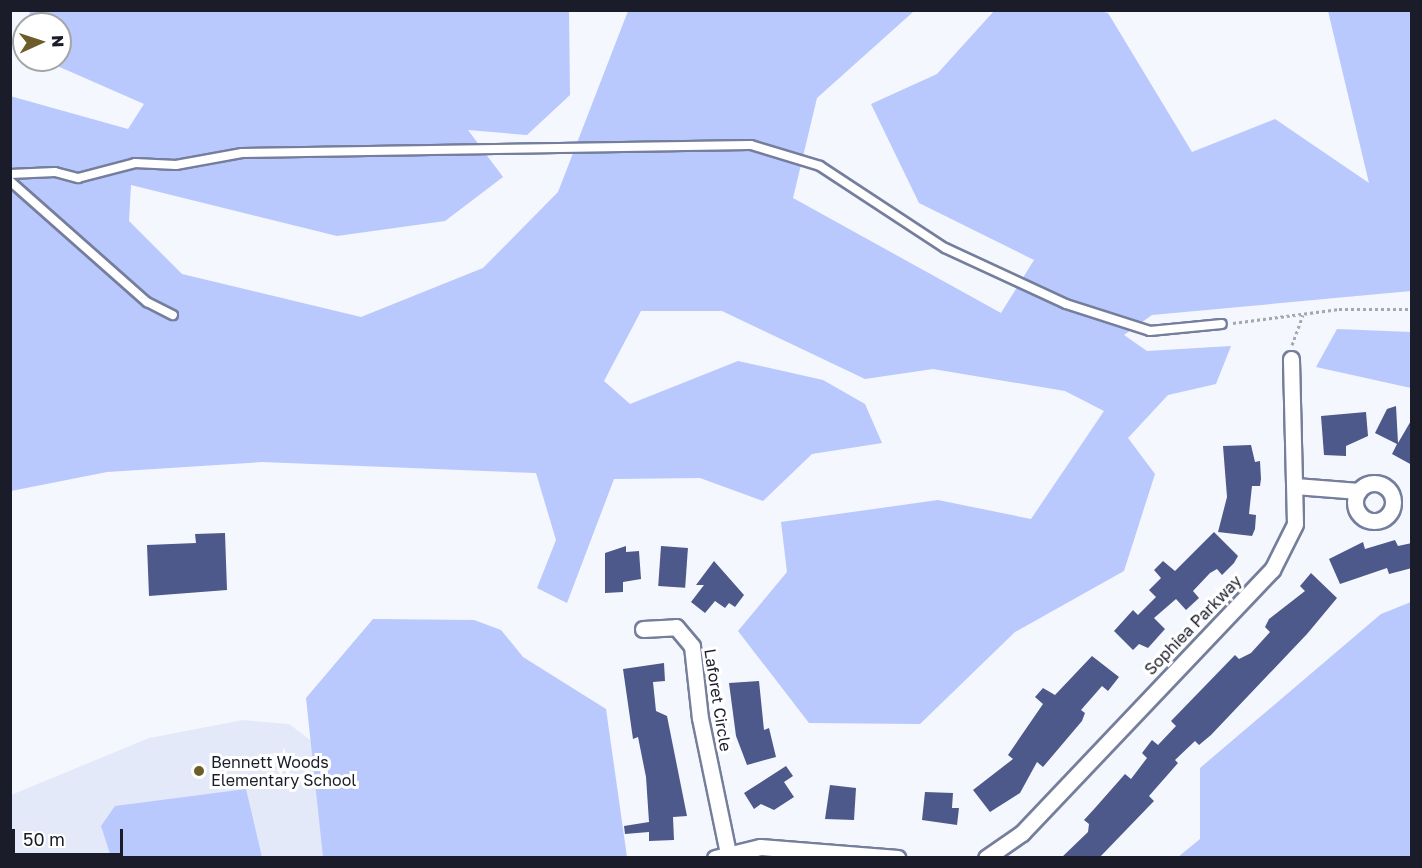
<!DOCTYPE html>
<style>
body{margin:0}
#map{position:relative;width:1422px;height:868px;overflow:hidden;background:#f4f7fd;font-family:"Golos Text",sans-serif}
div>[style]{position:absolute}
.built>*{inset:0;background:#e4e9f9}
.green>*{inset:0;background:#b9c8fd}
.building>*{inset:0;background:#4c598a;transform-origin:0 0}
.path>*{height:3px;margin-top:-1.5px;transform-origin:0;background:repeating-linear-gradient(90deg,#a5a8b0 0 3px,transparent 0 6px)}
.roads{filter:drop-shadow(2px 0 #757e9c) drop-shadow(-2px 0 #757e9c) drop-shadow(0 2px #757e9c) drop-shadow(0 -2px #757e9c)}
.service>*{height:8px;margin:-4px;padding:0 4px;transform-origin:4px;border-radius:4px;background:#fff}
.minor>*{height:15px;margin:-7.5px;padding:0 7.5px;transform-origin:7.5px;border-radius:7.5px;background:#fff}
.minor>.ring{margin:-7.5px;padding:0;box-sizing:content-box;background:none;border:15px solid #fff;border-radius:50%}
.dots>*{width:16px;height:16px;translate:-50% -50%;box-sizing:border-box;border:3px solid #fff;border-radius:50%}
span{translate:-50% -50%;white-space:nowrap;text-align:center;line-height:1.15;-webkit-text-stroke:6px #fff;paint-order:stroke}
.street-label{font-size:16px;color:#1a1d29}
.poi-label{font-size:16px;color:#1a1d29}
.left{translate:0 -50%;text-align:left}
.frame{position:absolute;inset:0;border:12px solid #1a1d29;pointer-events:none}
.north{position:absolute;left:12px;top:12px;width:60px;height:60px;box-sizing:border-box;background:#fff;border:2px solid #a3a5a9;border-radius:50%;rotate:87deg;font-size:16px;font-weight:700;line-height:24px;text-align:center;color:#1a1d29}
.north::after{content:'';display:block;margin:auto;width:21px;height:27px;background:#6d5d2a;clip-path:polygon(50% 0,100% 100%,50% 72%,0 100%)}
.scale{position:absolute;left:12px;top:829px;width:111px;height:27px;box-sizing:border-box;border:3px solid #1a1d29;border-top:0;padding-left:8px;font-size:18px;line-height:21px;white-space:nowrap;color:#1a1d29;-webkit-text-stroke:4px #fff;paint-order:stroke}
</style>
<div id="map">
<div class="built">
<div style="clip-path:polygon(243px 720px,289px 724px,321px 748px,355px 858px,11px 858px,11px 795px,149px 738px)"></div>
</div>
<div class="green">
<div style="clip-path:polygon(1096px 10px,1108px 13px,1192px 152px,1275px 119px,1369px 183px,1328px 11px,1411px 11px,1411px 291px,1152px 315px,1124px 335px,1147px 351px,1231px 346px,1216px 384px,1168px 395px,1128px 438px,1155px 474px,1124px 571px,1015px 632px,920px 724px,809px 723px,738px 631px,787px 572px,781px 522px,938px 500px,1031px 519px,1104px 411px,1065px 391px,933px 369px,865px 379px,722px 311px,641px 311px,604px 381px,630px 404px,738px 361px,823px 380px,865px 404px,882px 443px,812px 454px,763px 501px,700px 478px,614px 479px,567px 603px,537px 588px,556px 540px,536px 473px,262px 462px,107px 472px,11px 491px,10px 96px,128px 129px,144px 104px,46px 61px,60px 60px,60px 24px,28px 24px,30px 11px,569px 11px,570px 95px,527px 135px,468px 130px,503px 177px,445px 221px,337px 236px,131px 185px,129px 221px,182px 274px,361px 317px,483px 268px,558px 192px,628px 11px,913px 12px,817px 98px,793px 198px,1001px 313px,1034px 260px,919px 203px,871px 104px,937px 74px,994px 11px)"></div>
<div style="clip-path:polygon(1337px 329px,1411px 332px,1411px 388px,1316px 367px)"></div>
<div style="clip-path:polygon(1411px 602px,1411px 857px,1178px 857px,1200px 839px,1200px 768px,1381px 614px)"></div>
<div style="clip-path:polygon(373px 619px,474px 620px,501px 630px,523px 657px,606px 709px,627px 857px,323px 857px,306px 698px)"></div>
<div style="clip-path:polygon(246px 789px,262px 857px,111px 857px,101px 826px,115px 806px)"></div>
</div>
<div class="building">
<div style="clip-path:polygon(1396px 406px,1398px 443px,1412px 419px,1412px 465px,1392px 454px,1397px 444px,1375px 433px,1387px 409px)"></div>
<div style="clip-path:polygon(1366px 412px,1368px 436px,1346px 446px,1346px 456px,1324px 455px,1321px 416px)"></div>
<div style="clip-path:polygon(1251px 445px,1255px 462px,1260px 461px,1261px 479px,1260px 486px,1252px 486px,1249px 514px,1256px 515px,1255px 529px,1252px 536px,1218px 532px,1227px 497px,1223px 446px)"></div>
<div style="clip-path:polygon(1214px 532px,1238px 556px,1234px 563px,1222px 575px,1217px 569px,1210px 573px,1193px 591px,1199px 598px,1186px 610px,1176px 599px,1154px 618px,1165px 629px,1148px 648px,1139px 644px,1133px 650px,1114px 631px,1133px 610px,1138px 615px,1156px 597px,1149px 590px,1161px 578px,1154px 570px,1163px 561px,1175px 571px)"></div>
<div style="clip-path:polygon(225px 533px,227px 590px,149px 596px,147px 545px,196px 543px,195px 534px)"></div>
<div style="clip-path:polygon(1395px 540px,1398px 546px,1412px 543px,1412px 568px,1389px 574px,1387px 568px,1340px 584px,1329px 559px,1363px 542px,1365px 549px)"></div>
<div style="clip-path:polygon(626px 546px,626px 552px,639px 551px,641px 579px,623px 582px,623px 592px,605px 593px,605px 553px)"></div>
<div style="left:661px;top:546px;width:27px;height:40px;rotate:4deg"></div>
<div style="clip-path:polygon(714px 561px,744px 595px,735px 607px,729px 603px,725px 608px,715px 601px,705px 613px,691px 602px,704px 585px,696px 585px)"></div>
<div style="clip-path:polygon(1311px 573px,1337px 598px,1307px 634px,1211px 735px,1199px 745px,1195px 741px,1175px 760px,1178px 763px,1149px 796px,1154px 801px,1099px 858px,1061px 858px,1088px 832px,1089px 824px,1084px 820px,1095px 808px,1125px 774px,1131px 779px,1147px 758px,1142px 753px,1152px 740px,1158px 745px,1176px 726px,1171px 721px,1235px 655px,1239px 659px,1251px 653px,1270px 632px,1265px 627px,1269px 619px,1305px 591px,1300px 586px)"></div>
<div style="clip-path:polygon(1092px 656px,1119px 677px,1108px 691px,1102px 686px,1081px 710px,1085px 713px,1082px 721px,1043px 767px,1037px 762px,1020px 793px,990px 812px,973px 790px,1013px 759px,1008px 755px,1043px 704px,1035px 697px,1043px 688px,1055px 695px)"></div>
<div style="clip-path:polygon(664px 663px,665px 681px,653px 682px,656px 711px,667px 716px,687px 816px,673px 817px,674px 840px,649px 841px,649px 832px,625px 834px,624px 826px,649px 822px,646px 777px,638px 737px,633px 739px,623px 669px)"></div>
<div style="clip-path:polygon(759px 681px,764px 730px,769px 728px,776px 757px,747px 765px,736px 736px,729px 683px)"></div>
<div style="clip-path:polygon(786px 766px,793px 776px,784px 782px,794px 797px,774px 810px,761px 804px,754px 809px,744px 793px)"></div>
<div style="clip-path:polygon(830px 785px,856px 788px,854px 820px,825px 819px)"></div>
<div style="clip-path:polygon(925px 792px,953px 793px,952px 808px,959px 808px,957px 825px,922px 820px)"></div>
</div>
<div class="path">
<div style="left:1233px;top:323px;width:107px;rotate:-7.5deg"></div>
<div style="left:1339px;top:309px;width:73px"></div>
<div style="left:1292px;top:345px;width:32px;rotate:-70deg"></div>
</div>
<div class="roads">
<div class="service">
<div style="left:10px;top:174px;width:45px;rotate:-2.5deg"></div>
<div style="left:55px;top:172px;width:24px;rotate:15deg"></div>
<div style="left:78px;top:178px;width:59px;rotate:-14.7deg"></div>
<div style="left:135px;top:163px;width:41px;rotate:2.8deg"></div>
<div style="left:176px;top:165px;width:67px;rotate:-10.3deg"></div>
<div style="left:242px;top:153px;width:509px;rotate:-0.9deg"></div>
<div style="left:751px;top:145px;width:72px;rotate:16.9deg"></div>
<div style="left:820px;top:166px;width:149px;rotate:33.3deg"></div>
<div style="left:945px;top:248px;width:133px;rotate:24.8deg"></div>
<div style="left:1066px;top:304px;width:88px;rotate:17.8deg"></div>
<div style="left:1150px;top:331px;width:72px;rotate:-5.6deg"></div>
<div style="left:10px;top:181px;width:183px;rotate:41.5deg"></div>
<div style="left:147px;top:302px;width:29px;rotate:27deg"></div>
</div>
<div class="minor">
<div class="ring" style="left:1355px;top:483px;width:23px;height:23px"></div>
<div style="left:1295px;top:486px;width:64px;rotate:4.5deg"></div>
<div style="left:643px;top:629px;width:33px;rotate:-3deg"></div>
<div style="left:676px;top:627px;width:25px;rotate:50deg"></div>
<div style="left:692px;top:646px;width:72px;rotate:83.7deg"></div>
<div style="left:700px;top:718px;width:138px;rotate:78.3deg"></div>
<div style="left:715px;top:858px;width:46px;rotate:-13.7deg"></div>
<div style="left:760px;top:847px;width:138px;rotate:4.6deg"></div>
<div style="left:986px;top:858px;width:44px;rotate:-34.8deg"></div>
<div style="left:1022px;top:833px;width:363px;rotate:-46.5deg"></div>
<div style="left:1272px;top:570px;width:51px;rotate:-63.4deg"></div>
<div style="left:1295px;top:524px;width:165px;rotate:-91.4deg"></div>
</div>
</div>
<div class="dots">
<div style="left:199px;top:771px;background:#6d5d2a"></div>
</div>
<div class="street-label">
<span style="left:1193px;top:625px;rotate:-46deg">Sophiea Parkway</span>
<span style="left:718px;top:700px;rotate:81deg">Laforet Circle</span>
</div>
<div class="poi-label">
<span class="left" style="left:211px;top:771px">Bennett Woods<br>Elementary School</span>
</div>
<div class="frame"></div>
<div class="north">N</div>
<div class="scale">50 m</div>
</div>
